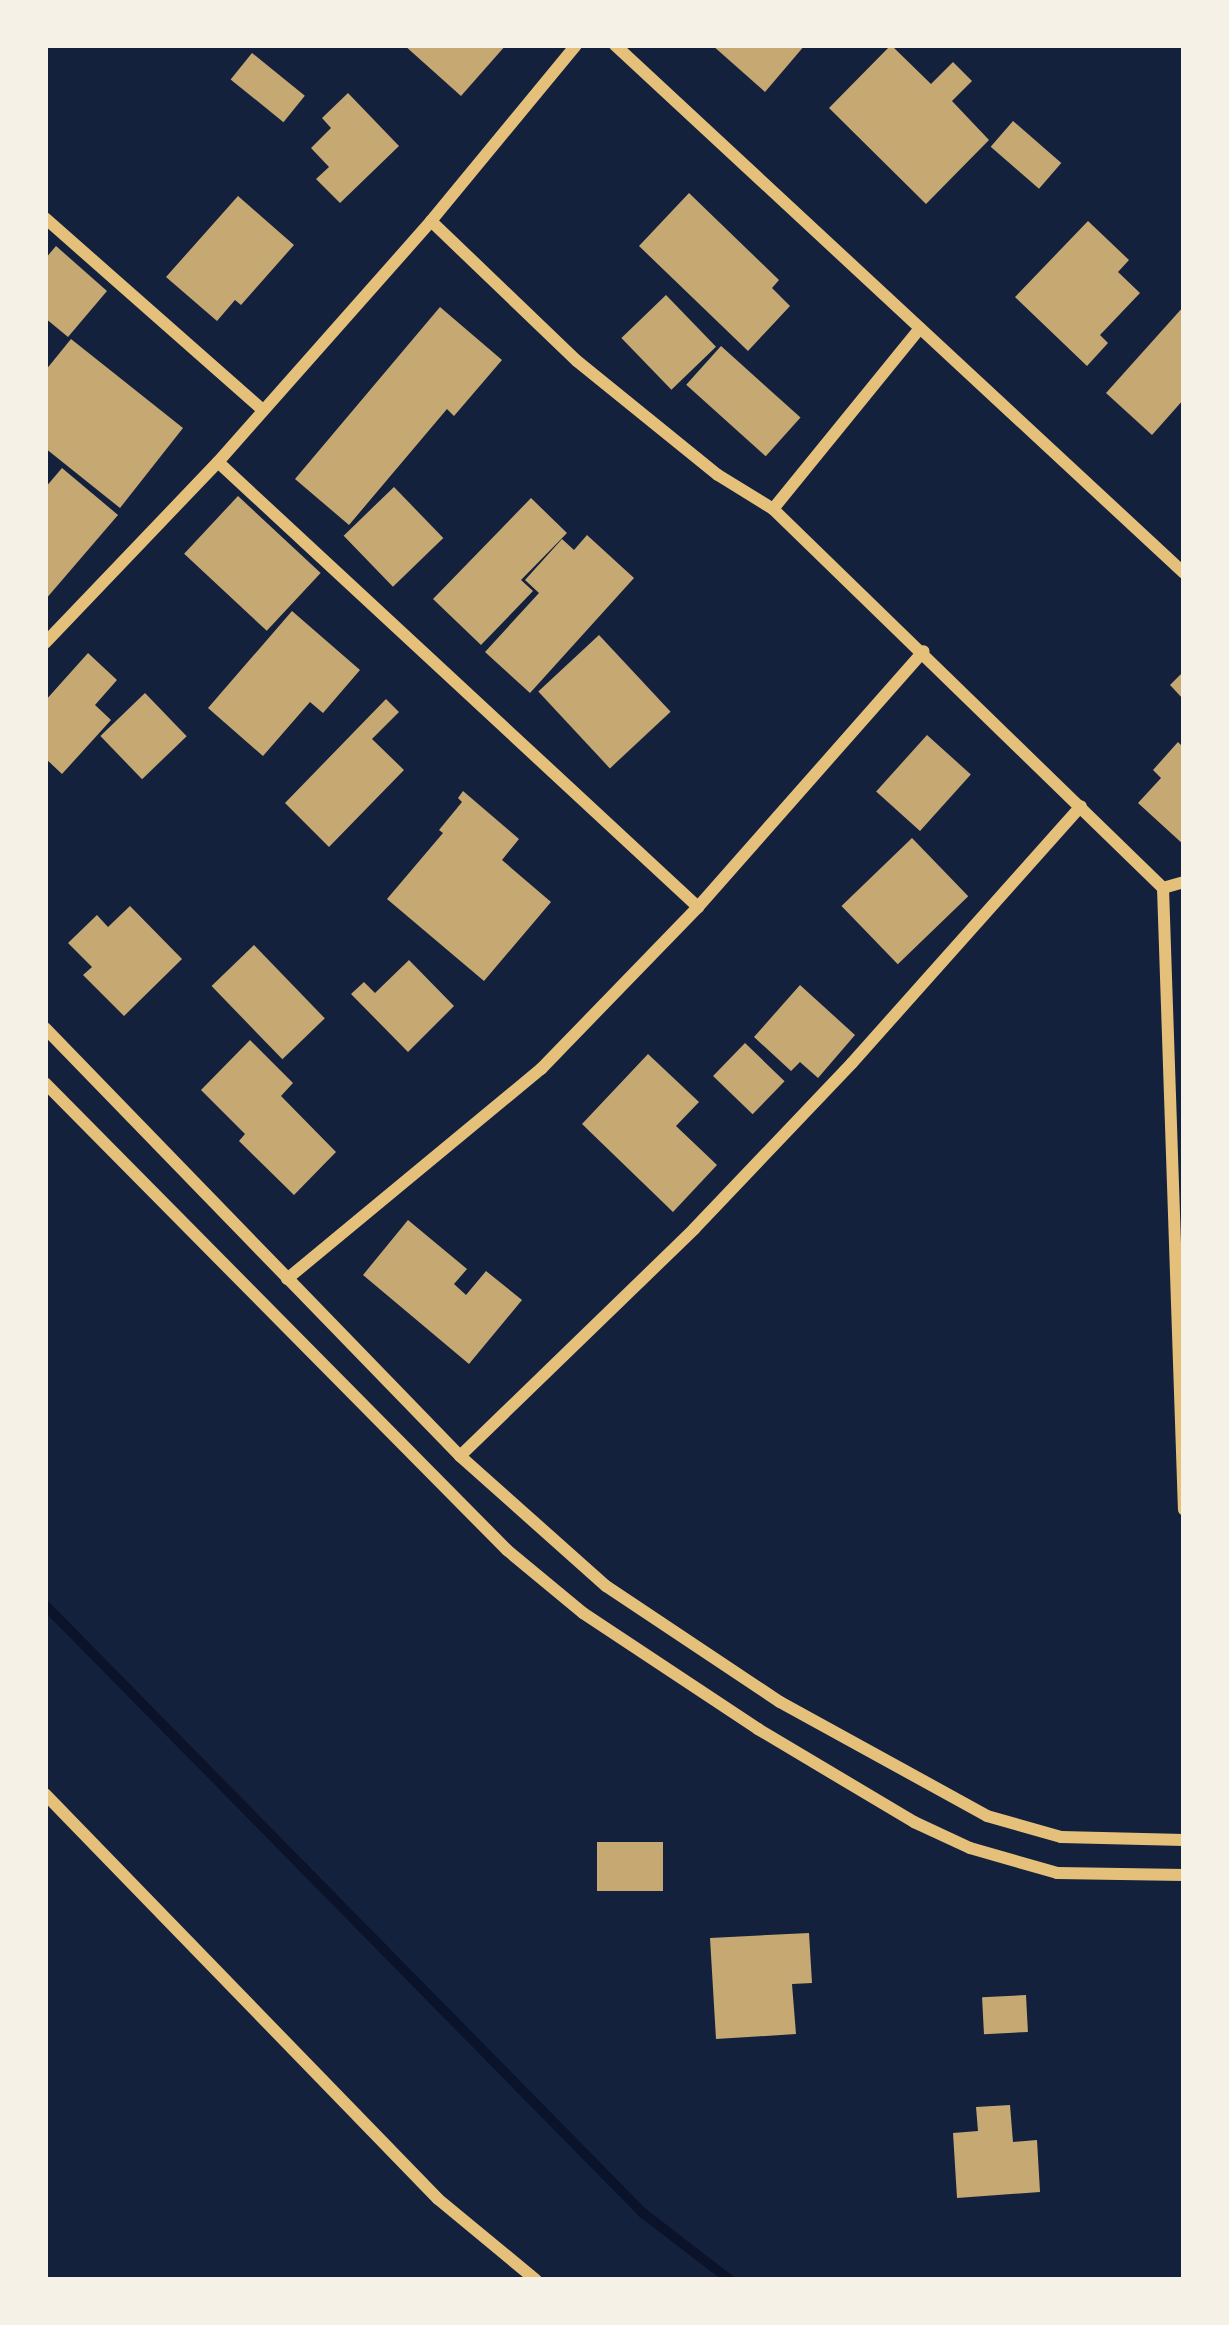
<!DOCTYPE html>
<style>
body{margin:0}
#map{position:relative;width:1229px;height:2325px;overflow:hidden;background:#14213d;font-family:"Playfair Display",serif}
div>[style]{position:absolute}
.stream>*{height:10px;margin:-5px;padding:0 5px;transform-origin:5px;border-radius:5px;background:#0b132b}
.building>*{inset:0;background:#c6a872;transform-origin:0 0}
.minor>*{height:12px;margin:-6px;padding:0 6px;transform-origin:6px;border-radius:6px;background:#e5c07b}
span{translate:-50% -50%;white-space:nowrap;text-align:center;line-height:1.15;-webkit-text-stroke:9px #f6f1e7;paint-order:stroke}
.frame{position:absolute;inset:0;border:48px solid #f6f1e7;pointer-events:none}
</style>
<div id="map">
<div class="stream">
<div style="left:45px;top:1605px;width:853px;rotate:45.48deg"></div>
<div style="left:643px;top:2213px;width:110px;rotate:37.6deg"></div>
</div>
<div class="building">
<div style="clip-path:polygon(404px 45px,506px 45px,461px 96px)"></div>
<div style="clip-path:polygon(712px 45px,805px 45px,765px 92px)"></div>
<div style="clip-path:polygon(891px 45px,931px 84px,953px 62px,972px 81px,952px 101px,989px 140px,926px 204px,829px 108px)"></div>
<div style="left:252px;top:53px;width:68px;height:34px;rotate:39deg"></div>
<div style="clip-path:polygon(348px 93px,399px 146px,340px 203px,316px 179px,329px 167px,311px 148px,331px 128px,322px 118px)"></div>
<div style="left:1013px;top:121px;width:64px;height:34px;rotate:41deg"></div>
<div style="clip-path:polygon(689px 193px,779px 280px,772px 288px,790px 306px,748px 351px,639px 246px)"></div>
<div style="clip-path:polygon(238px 196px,294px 245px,241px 305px,235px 300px,217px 321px,166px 277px)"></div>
<div style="clip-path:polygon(1088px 221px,1129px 260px,1118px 272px,1140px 293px,1100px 335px,1108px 343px,1087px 366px,1015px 297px)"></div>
<div style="clip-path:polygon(56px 246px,107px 291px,68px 337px,45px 318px,45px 259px)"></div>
<div style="left:666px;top:295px;width:72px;height:62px;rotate:46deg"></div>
<div style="clip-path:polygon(1184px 306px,1184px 399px,1152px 435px,1106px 393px)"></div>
<div style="clip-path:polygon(440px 307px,502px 360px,454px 416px,447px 409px,349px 525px,295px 479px)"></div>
<div style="clip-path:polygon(71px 339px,183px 428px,120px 508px,45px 448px,45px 371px)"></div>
<div style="left:721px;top:346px;width:107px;height:52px;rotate:42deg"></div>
<div style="clip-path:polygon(62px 468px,118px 515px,45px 600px,45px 488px)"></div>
<div style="left:394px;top:487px;width:71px;height:70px;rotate:46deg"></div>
<div style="left:238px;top:496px;width:113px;height:79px;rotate:43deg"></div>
<div style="clip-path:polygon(531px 498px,567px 533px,521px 580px,533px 591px,481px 645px,433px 599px)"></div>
<div style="clip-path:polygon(587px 535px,634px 578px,530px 693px,485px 652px,539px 593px,525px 580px,562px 539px,574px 550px)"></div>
<div style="clip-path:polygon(292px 611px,360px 670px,323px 713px,310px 702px,263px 756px,208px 708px)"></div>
<div style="left:599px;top:635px;width:105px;height:83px;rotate:47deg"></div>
<div style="clip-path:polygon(88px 653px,117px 680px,95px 705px,111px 720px,62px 774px,45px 758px,45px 701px)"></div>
<div style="clip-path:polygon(1184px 671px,1184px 700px,1170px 685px)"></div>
<div style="left:145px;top:693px;width:60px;height:62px;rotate:46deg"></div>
<div style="clip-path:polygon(386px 699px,399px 712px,372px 739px,404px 770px,329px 847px,285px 803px)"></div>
<div style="left:927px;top:735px;width:59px;height:76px;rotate:42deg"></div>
<div style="clip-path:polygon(1178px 742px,1184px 748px,1184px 845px,1138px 803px,1161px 778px,1153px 770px)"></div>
<div style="clip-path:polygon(463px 791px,519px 839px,502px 860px,551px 902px,484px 981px,387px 899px,443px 833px,439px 830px,462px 802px,458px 798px)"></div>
<div style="left:912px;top:838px;width:81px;height:98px;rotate:46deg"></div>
<div style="clip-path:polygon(130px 906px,182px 959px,124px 1016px,83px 975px,92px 967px,68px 943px,97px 915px,108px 927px)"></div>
<div style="left:254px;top:945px;width:102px;height:59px;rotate:46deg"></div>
<div style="clip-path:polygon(409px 960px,454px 1006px,408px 1052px,351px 994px,364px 982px,375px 993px)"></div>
<div style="clip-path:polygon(800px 985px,855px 1035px,818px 1078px,800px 1062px,791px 1071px,754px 1037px)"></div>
<div style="clip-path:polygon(250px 1040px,293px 1083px,281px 1096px,336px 1152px,294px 1195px,239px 1141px,245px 1134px,201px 1090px)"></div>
<div style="left:745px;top:1043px;width:55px;height:46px;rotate:44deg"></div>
<div style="clip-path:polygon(648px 1054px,699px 1102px,676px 1126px,717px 1165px,673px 1212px,582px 1124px)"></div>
<div style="clip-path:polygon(408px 1220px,467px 1269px,454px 1284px,466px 1295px,486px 1271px,522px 1300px,469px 1364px,363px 1275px)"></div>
<div style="left:597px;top:1842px;width:66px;height:49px"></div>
<div style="clip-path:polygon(809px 1933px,812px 1983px,792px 1984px,796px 2034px,716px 2039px,710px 1938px)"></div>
<div style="left:1026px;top:1995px;width:37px;height:44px;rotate:87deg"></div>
<div style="clip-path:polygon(1010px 2105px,1013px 2142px,1037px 2140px,1040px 2192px,957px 2198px,953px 2133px,978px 2131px,976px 2107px)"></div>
</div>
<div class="minor">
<div style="left:615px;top:45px;width:776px;rotate:42.86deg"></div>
<div style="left:45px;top:218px;width:290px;rotate:41.4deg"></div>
<div style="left:431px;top:221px;width:202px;rotate:43.8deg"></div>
<div style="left:577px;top:361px;width:181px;rotate:39deg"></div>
<div style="left:718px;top:475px;width:65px;rotate:31.7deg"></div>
<div style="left:773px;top:509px;width:544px;rotate:44.18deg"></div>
<div style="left:218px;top:462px;width:655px;rotate:42.83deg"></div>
<div style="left:773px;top:509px;width:233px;rotate:-50.9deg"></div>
<div style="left:45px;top:643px;width:250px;rotate:-46.3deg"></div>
<div style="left:218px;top:462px;width:322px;rotate:-48.5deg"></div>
<div style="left:431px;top:221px;width:228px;rotate:-50.5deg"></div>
<div style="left:1184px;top:882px;width:22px;rotate:164deg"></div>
<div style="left:1163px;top:888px;width:622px;rotate:88.07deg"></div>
<div style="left:45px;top:1028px;width:596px;rotate:45.88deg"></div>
<div style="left:460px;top:1456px;width:195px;rotate:41.7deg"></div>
<div style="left:606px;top:1586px;width:209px;rotate:33.7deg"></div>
<div style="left:780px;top:1702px;width:236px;rotate:28.8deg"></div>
<div style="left:987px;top:1816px;width:77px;rotate:15.8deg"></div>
<div style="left:1061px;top:1837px;width:123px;rotate:1.4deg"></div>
<div style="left:45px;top:1083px;width:657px;rotate:45.31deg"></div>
<div style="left:507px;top:1550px;width:99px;rotate:39.7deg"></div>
<div style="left:583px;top:1613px;width:210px;rotate:33.5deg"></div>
<div style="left:758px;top:1729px;width:182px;rotate:30.8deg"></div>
<div style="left:914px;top:1822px;width:62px;rotate:24.9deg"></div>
<div style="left:970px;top:1848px;width:91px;rotate:16deg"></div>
<div style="left:1057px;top:1873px;width:127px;rotate:0.9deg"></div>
<div style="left:287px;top:1279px;width:330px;rotate:-39.6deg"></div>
<div style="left:541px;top:1069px;width:226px;rotate:-45.9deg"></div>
<div style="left:698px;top:907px;width:341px;rotate:-48.6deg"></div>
<div style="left:460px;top:1456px;width:326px;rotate:-44.1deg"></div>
<div style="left:694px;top:1229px;width:229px;rotate:-46.4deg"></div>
<div style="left:852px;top:1063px;width:344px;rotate:-48.3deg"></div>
<div style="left:45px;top:1794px;width:564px;rotate:45.86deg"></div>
<div style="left:438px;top:2199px;width:127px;rotate:39.6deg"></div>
</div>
<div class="frame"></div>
</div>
